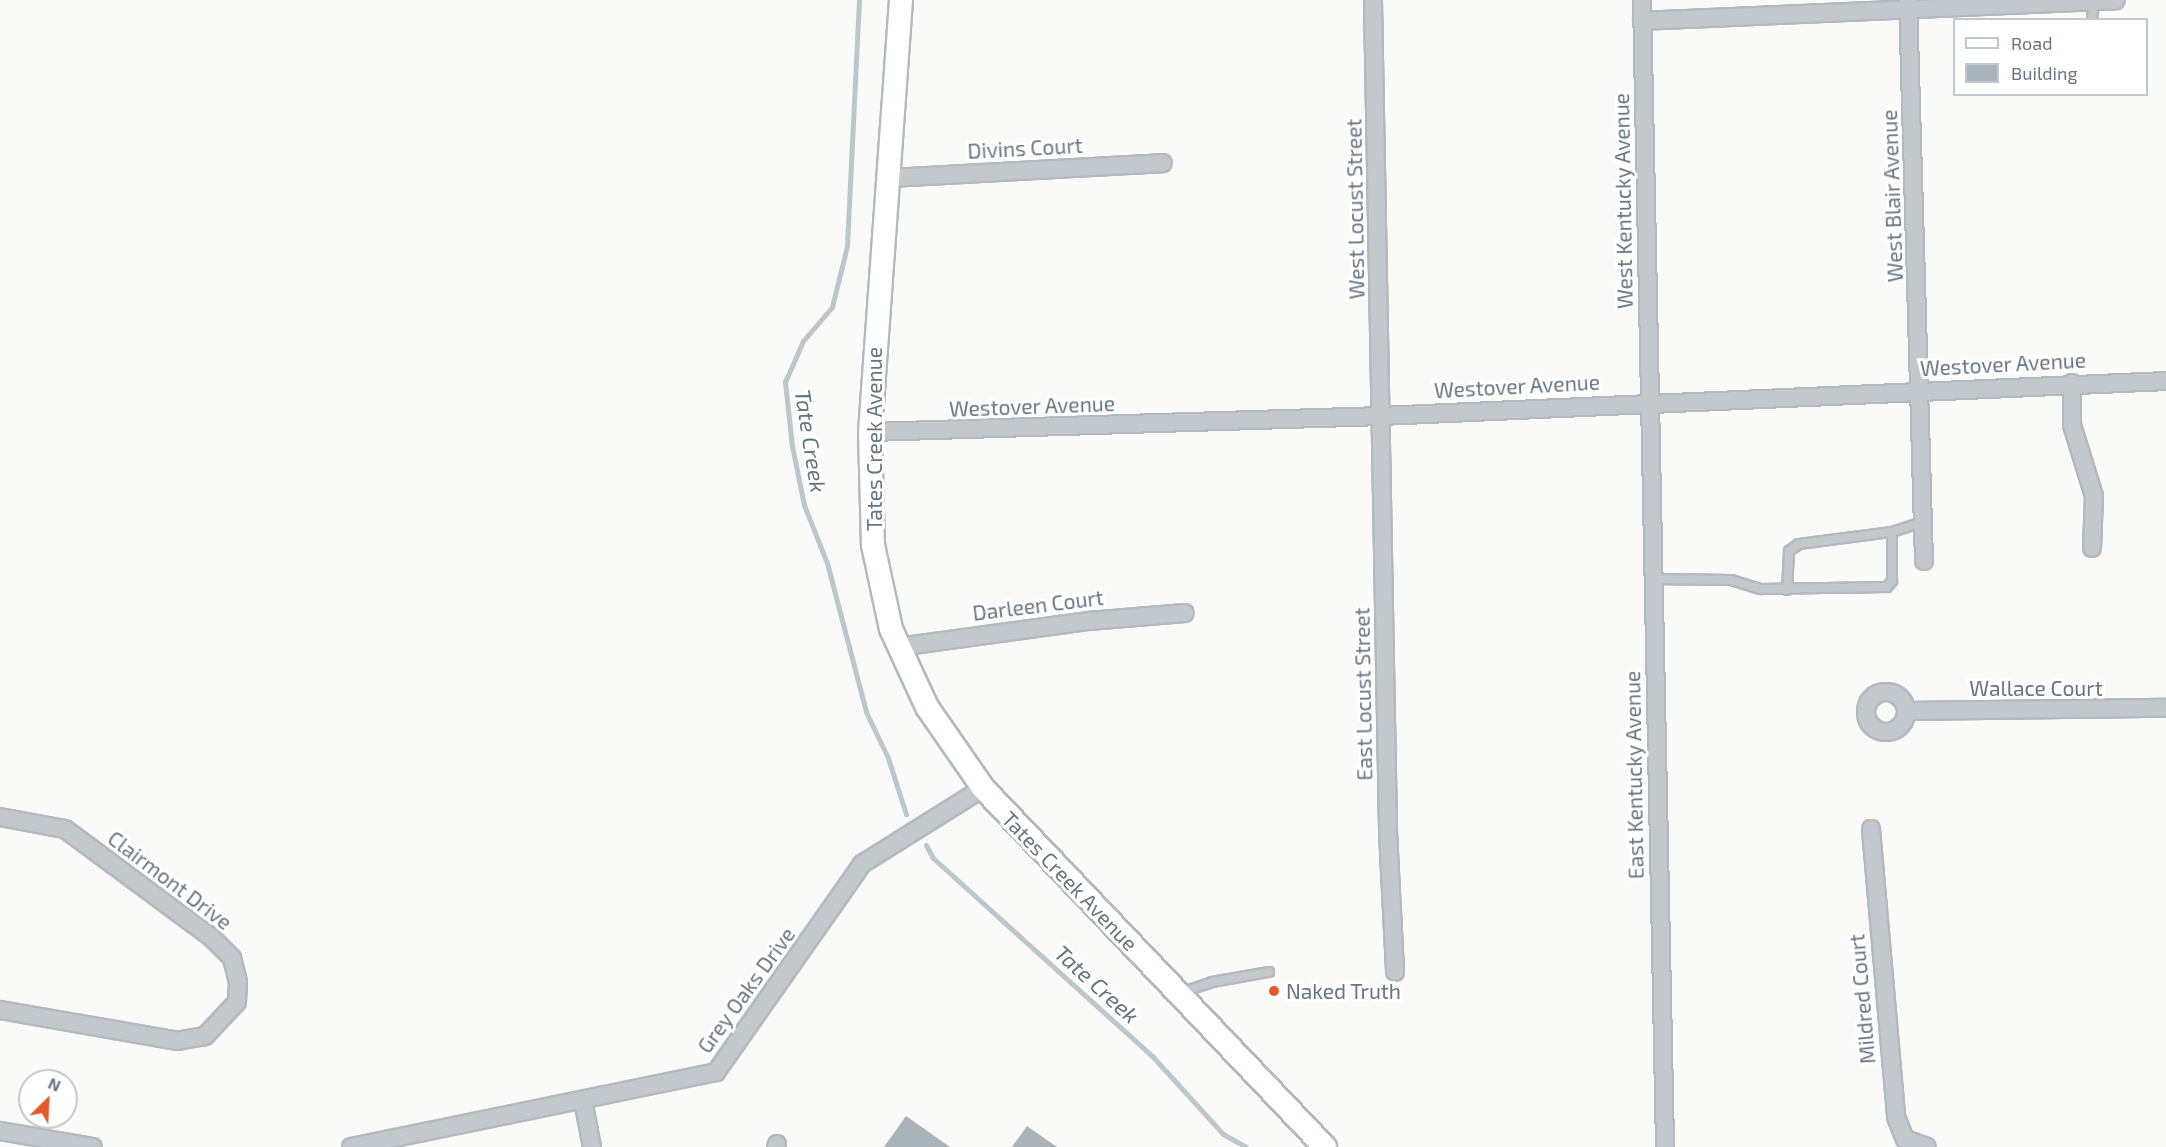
<!DOCTYPE html>
<style>
body{margin:0}
#map{position:relative;width:2166px;height:1147px;overflow:hidden;background:#fafaf8;font-family:"Exo 2",sans-serif}
div>[style]{position:absolute}
.stream>*{height:5px;margin:-2.5px;padding:0 2.5px;transform-origin:2.5px;border-radius:2.5px;background:#bbc7cb}
.building>*{inset:0;background:#aab3b9}
.roads{filter:drop-shadow(2px 0 #b3babf) drop-shadow(-2px 0 #b3babf) drop-shadow(0 2px #b3babf) drop-shadow(0 -2px #b3babf)}
.service>*{height:8px;margin:-4px;padding:0 4px;transform-origin:4px;border-radius:4px;background:#c3c8cc}
.minor>*{height:16px;margin:-8px;padding:0 8px;transform-origin:8px;border-radius:8px;background:#c3c8cc}
.minor>.ring{margin:-8px;padding:0;box-sizing:content-box;background:none;border:16px solid #c3c8cc;border-radius:50%}
.secondary>*{height:22px;margin:-11px;padding:0 11px;transform-origin:11px;border-radius:11px;background:#fff}
.dots>*{width:16px;height:16px;translate:-50% -50%;box-sizing:border-box;border:3px solid #fff;border-radius:50%}
span{translate:-50% -50%;white-space:nowrap;text-align:center;line-height:1.15;-webkit-text-stroke:6px #fff;paint-order:stroke}
.street-label{font-size:21px;color:#657683}
.poi-label{font-size:21px;color:#657683}
.left{translate:0 -50%;text-align:left}
.water-label{font-size:22px;color:#60757c;font-style:italic}
.legend{position:absolute;left:1953px;top:18px;width:195px;height:78px;box-sizing:border-box;background:#fff;border:2px solid #c1c8cd;margin:0;padding:8px 10px;list-style:none;font-size:18px;color:#657683}
.legend li{display:flex;align-items:center;gap:12px;height:30px}
.legend b{width:30px;border:2px solid #c1c8cd}
.north{position:absolute;left:18px;top:1069px;width:60px;height:60px;box-sizing:border-box;background:#fff;border:2px solid #c1c8cd;border-radius:50%;rotate:24deg;font-size:16px;font-weight:700;line-height:24px;text-align:center;color:#657683}
.north::after{content:'';display:block;margin:auto;width:21px;height:27px;background:#e4572e;clip-path:polygon(50% 0,100% 100%,50% 72%,0 100%)}
</style>
<div id="map">
<div class="stream">
<div style="left:859px;top:0;width:246px;rotate:92.8deg"></div>
<div style="left:847px;top:246px;width:63px;rotate:103.8deg"></div>
<div style="left:832px;top:307px;width:45px;rotate:130.5deg"></div>
<div style="left:803px;top:341px;width:45px;rotate:113.7deg"></div>
<div style="left:785px;top:382px;width:64px;rotate:83.8deg"></div>
<div style="left:792px;top:446px;width:60px;rotate:78.5deg"></div>
<div style="left:804px;top:505px;width:62px;rotate:68.4deg"></div>
<div style="left:827px;top:563px;width:154px;rotate:75.3deg"></div>
<div style="left:866px;top:712px;width:51px;rotate:64.4deg"></div>
<div style="left:888px;top:758px;width:59px;rotate:72.2deg"></div>
<div style="left:926px;top:845px;width:15px;rotate:62deg"></div>
<div style="left:933px;top:858px;width:297px;rotate:42.1deg"></div>
<div style="left:1153px;top:1057px;width:104px;rotate:47.7deg"></div>
<div style="left:1223px;top:1134px;width:26px;rotate:29deg"></div>
</div>
<div class="building">
<div style="clip-path:polygon(906px 1116px,950px 1147px,884px 1147px)"></div>
<div style="clip-path:polygon(1027px 1126px,1057px 1147px,1012px 1147px)"></div>
</div>
<div class="roads">
<div class="service">
<div style="left:2092px;top:20px;width:19px;rotate:-84deg"></div>
<div style="left:1653px;top:579px;width:78px;rotate:0.7deg"></div>
<div style="left:1731px;top:580px;width:31px;rotate:17deg"></div>
<div style="left:1761px;top:589px;width:126px;rotate:-0.9deg"></div>
<div style="left:1887px;top:587px;width:8px;rotate:-50deg"></div>
<div style="left:1892px;top:581px;width:49px;rotate:-90deg"></div>
<div style="left:1892px;top:532px;width:33px;rotate:-18deg"></div>
<div style="left:1787px;top:590px;width:39px;rotate:-87deg"></div>
<div style="left:1789px;top:551px;width:12px;rotate:-35deg"></div>
<div style="left:1799px;top:544px;width:94px;rotate:-7.4deg"></div>
<div style="left:1179px;top:993px;width:35px;rotate:-18deg"></div>
<div style="left:1212px;top:982px;width:58px;rotate:-10deg"></div>
</div>
<div class="minor">
<div style="left:1642px;top:0;width:1147px;rotate:88.85deg"></div>
<div style="left:1908px;top:0;width:561px;rotate:88.37deg"></div>
<div style="left:1373px;top:2px;width:830px;rotate:88.96deg"></div>
<div style="left:1388px;top:832px;width:140px;rotate:87.1deg"></div>
<div style="left:1642px;top:21px;width:474px;rotate:-2.5deg"></div>
<div style="left:889px;top:178px;width:274px;rotate:-3.1deg"></div>
<div style="left:2072px;top:383px;width:42px;rotate:90deg"></div>
<div style="left:2072px;top:425px;width:74px;rotate:72.8deg"></div>
<div style="left:2094px;top:496px;width:52px;rotate:92.2deg"></div>
<div style="left:870px;top:432px;width:511px;rotate:-1.79deg"></div>
<div style="left:1381px;top:416px;width:786px;rotate:-2.55deg"></div>
<div style="left:898px;top:647px;width:193px;rotate:-7.8deg"></div>
<div style="left:1089px;top:621px;width:96px;rotate:-4.8deg"></div>
<div class="ring" style="left:1866px;top:692px;width:24px;height:24px"></div>
<div style="left:1906px;top:711px;width:260px;rotate:-0.7deg"></div>
<div style="left:0;top:817px;width:66px;rotate:10.5deg"></div>
<div style="left:65px;top:829px;width:182px;rotate:36.5deg"></div>
<div style="left:211px;top:937px;width:30px;rotate:45deg"></div>
<div style="left:232px;top:958px;width:25px;rotate:76deg"></div>
<div style="left:238px;top:982px;width:20px;rotate:93deg"></div>
<div style="left:237px;top:1002px;width:47px;rotate:133.3deg"></div>
<div style="left:205px;top:1036px;width:27px;rotate:170deg"></div>
<div style="left:178px;top:1041px;width:181px;rotate:-170.1deg"></div>
<div style="left:1871px;top:829px;width:289px;rotate:85deg"></div>
<div style="left:1896px;top:1117px;width:24px;rotate:68deg"></div>
<div style="left:1905px;top:1139px;width:23px;rotate:20deg"></div>
<div style="left:583px;top:1100px;width:48px;rotate:79.2deg"></div>
<div style="left:0;top:1131px;width:94px;rotate:9.8deg"></div>
<div style="left:351px;top:1147px;width:373px;rotate:-11.6deg"></div>
<div style="left:716px;top:1072px;width:254px;rotate:-54.9deg"></div>
<div style="left:862px;top:864px;width:143px;rotate:-32.1deg"></div>
<div style="left:776px;top:1147px;width:3px;rotate:-72deg"></div>
</div>
<div class="secondary">
<div style="left:901px;top:0;width:433px;rotate:94.1deg"></div>
<div style="left:870px;top:432px;width:113px;rotate:88.5deg"></div>
<div style="left:873px;top:545px;width:86px;rotate:77.9deg"></div>
<div style="left:891px;top:629px;width:86px;rotate:65.2deg"></div>
<div style="left:927px;top:707px;width:98px;rotate:55.3deg"></div>
<div style="left:983px;top:788px;width:496px;rotate:46.4deg"></div>
</div>
</div>
<div class="dots">
<div style="left:1274px;top:991px;background:#e4572e"></div>
</div>
<div class="street-label">
<span style="left:1025px;top:148px;rotate:-3deg">Divins Court</span>
<span style="left:1892px;top:196px;rotate:-92deg">West Blair Avenue</span>
<span style="left:1623px;top:201px;rotate:-91deg">West Kentucky Avenue</span>
<span style="left:1355px;top:209px;rotate:-91deg">West Locust Street</span>
<span style="left:2003px;top:364px;rotate:-3deg">Westover Avenue</span>
<span style="left:1517px;top:386px;rotate:-3deg">Westover Avenue</span>
<span style="left:1032px;top:406px;rotate:-2deg">Westover Avenue</span>
<span style="left:874px;top:439px;rotate:-90deg">Tates Creek Avenue</span>
<span style="left:1038px;top:605px;rotate:-7deg">Darleen Court</span>
<span style="left:2036px;top:688px">Wallace Court</span>
<span style="left:1363px;top:694px;rotate:-91deg">East Locust Street</span>
<span style="left:1634px;top:775px;rotate:-91deg">East Kentucky Avenue</span>
<span style="left:170px;top:880px;rotate:37deg">Clairmont Drive</span>
<span style="left:1070px;top:881px;rotate:46deg">Tates Creek Avenue</span>
<span style="left:746px;top:990px;rotate:-54deg">Grey Oaks Drive</span>
<span style="left:1862px;top:999px;rotate:-95deg">Mildred Court</span>
</div>
<div class="poi-label">
<span class="left" style="left:1286px;top:991px">Naked Truth</span>
</div>
<div class="water-label">
<span style="left:811px;top:441px;rotate:81deg">Tate Creek</span>
<span style="left:1097px;top:984px;rotate:42deg">Tate Creek</span>
</div>
<ul class="legend">
<li><b style="height:8px;background:#fff"></b>Road</li>
<li><b style="height:16px;background:#aab3b9"></b>Building</li>
</ul>
<div class="north">N</div>
</div>
